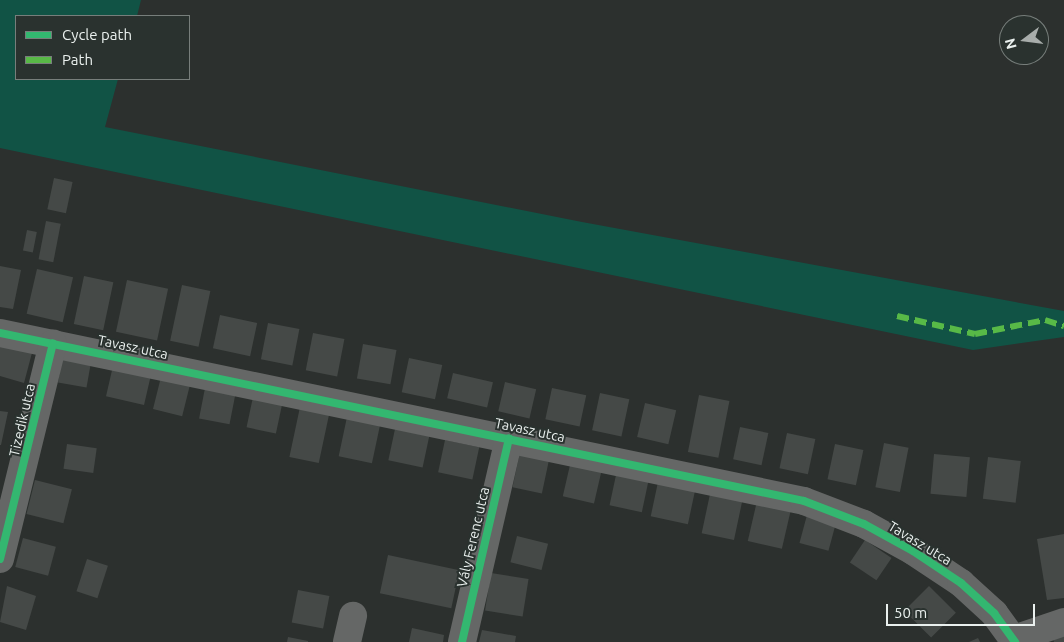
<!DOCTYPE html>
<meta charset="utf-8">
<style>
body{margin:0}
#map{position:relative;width:1064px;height:642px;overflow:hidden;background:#2c302e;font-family:Ubuntu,sans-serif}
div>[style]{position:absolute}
.green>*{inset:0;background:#115345}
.building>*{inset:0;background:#454947;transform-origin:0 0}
.minor>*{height:28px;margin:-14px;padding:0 14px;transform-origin:14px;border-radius:14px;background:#656766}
.quiet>*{height:6px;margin-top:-3px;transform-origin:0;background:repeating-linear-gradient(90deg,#58b947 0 12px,transparent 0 18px)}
.cycleway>*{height:8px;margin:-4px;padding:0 4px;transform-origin:4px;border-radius:4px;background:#33b770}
span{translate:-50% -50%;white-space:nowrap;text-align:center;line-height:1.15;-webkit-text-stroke:4px #2a322f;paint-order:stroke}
.street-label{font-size:14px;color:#eaf0ee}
.legend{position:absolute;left:15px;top:15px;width:175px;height:65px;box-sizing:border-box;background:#2a322f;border:1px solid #777e7b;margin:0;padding:6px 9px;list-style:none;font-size:15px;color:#eaf0ee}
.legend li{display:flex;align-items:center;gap:10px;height:25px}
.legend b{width:25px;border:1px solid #777e7b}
.north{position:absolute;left:999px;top:15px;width:50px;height:50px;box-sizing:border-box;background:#2a322f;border:1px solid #777e7b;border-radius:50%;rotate:255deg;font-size:14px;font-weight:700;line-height:20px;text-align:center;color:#eaf0ee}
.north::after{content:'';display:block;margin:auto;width:18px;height:22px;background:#a8adab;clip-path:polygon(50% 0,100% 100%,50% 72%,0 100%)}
.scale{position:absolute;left:886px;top:604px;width:149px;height:22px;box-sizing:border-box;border:2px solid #eaf0ee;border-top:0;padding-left:6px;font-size:15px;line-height:18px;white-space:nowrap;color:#eaf0ee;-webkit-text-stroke:4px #2a322f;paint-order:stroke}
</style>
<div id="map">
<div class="green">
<div style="clip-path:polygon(0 0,141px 0,137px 16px,16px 16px,16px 79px,118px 79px,105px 127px,582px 222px,1064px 311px,1064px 337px,973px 350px,0 148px)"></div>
</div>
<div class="building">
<div style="left:54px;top:178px;width:19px;height:32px;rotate:12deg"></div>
<div style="left:46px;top:221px;width:15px;height:39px;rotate:11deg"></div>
<div style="left:27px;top:230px;width:10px;height:21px;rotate:11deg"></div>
<div style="clip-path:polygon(0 266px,21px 270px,13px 309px,0 307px)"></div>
<div style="left:37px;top:269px;width:37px;height:46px;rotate:13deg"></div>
<div style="left:84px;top:276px;width:30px;height:49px;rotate:12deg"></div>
<div style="left:127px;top:280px;width:42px;height:53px;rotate:12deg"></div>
<div style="left:182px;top:285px;width:29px;height:57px;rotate:12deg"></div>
<div style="left:220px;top:315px;width:38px;height:34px;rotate:12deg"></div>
<div style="left:268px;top:323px;width:32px;height:37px;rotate:11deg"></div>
<div style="left:313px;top:333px;width:32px;height:38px;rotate:11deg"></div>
<div style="clip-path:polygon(0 344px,33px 349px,24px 383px,0 376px)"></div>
<div style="left:363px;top:344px;width:34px;height:35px;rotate:10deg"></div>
<div style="left:63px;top:354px;width:29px;height:29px;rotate:10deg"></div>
<div style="left:409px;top:358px;width:34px;height:35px;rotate:12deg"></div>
<div style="left:113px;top:366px;width:39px;height:31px;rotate:13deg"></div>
<div style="left:453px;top:373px;width:41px;height:26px;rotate:13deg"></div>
<div style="left:161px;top:377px;width:30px;height:33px;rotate:14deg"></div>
<div style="left:505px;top:382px;width:32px;height:30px;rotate:13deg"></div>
<div style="left:205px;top:388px;width:31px;height:31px;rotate:11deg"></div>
<div style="left:552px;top:388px;width:35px;height:32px;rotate:12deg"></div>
<div style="left:600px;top:393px;width:30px;height:38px;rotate:12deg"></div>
<div style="left:699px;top:395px;width:31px;height:58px;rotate:11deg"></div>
<div style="left:253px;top:397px;width:30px;height:31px;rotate:12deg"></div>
<div style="left:645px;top:403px;width:32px;height:35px;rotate:13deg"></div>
<div style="left:300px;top:407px;width:30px;height:51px;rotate:12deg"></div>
<div style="clip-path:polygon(0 411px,8px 412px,1px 445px,0 445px)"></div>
<div style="left:347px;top:417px;width:34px;height:40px;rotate:12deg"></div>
<div style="left:740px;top:427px;width:29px;height:33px;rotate:12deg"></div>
<div style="left:395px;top:429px;width:35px;height:32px;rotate:12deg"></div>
<div style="left:787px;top:433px;width:29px;height:36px;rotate:12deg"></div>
<div style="left:445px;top:440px;width:35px;height:33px;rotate:12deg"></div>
<div style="left:884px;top:443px;width:25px;height:45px;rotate:11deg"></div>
<div style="left:67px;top:444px;width:30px;height:25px;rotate:8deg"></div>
<div style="left:835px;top:444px;width:29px;height:36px;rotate:12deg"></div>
<div style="left:520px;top:452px;width:30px;height:36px;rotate:12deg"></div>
<div style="left:934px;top:454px;width:36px;height:40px;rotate:5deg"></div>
<div style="left:988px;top:457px;width:33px;height:42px;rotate:7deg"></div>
<div style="left:570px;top:465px;width:32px;height:32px;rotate:13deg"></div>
<div style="left:616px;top:475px;width:33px;height:31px;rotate:12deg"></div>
<div style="left:35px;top:480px;width:38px;height:35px;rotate:14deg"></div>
<div style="left:658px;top:482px;width:38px;height:35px;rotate:12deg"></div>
<div style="left:710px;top:494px;width:33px;height:40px;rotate:12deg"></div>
<div style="left:757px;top:501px;width:35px;height:41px;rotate:13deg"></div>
<div style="left:807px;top:515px;width:30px;height:29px;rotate:15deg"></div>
<div style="clip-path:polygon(1064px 534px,1064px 598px,1047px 600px,1037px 539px)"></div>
<div style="left:517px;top:536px;width:32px;height:27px;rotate:14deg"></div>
<div style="left:23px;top:538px;width:34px;height:30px;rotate:15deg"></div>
<div style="left:865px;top:540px;width:32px;height:27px;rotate:34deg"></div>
<div style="left:388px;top:555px;width:73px;height:39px;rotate:12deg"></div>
<div style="left:87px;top:559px;width:22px;height:34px;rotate:18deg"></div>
<div style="left:491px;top:573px;width:38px;height:38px;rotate:9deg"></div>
<div style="clip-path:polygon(7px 586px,36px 596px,26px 630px,0 622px)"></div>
<div style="left:929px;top:586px;width:38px;height:35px;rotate:45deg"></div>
<div style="left:298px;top:590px;width:32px;height:33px;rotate:11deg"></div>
<div style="clip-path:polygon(412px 628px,444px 635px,443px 642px,409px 642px)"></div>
<div style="clip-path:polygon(482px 630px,516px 636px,515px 642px,479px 642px)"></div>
<div style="clip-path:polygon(1064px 636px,1064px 642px,1054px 642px,1053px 638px)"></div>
<div style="clip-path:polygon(288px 637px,308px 641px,308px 642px,287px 642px)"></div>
<div style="clip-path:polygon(978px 638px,980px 642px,969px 642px)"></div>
</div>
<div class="minor">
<div style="left:0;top:333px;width:821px;rotate:11.8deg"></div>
<div style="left:804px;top:501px;width:64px;rotate:21deg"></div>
<div style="left:864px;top:524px;width:56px;rotate:28.9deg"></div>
<div style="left:913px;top:551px;width:58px;rotate:33.7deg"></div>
<div style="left:961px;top:583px;width:45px;rotate:42.3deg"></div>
<div style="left:994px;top:613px;width:36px;rotate:54deg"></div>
<div style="left:0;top:559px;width:222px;rotate:-76.2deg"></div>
<div style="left:1014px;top:639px;width:53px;rotate:-18.8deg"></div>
<div style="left:347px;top:642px;width:27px;rotate:-77deg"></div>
<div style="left:462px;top:642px;width:209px;rotate:-77deg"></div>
</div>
<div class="quiet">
<div style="left:897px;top:316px;width:80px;rotate:13deg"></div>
<div style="left:975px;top:334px;width:71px;rotate:-11.3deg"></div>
<div style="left:1045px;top:320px;width:20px;rotate:18deg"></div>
</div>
<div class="cycleway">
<div style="left:0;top:333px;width:821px;rotate:11.8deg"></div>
<div style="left:804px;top:501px;width:64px;rotate:21deg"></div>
<div style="left:864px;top:524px;width:56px;rotate:28.9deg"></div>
<div style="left:913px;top:551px;width:58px;rotate:33.7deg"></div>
<div style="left:961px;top:583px;width:45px;rotate:42.3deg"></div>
<div style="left:994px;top:613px;width:36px;rotate:54deg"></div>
<div style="left:0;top:559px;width:222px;rotate:-76.2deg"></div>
<div style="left:462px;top:642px;width:209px;rotate:-77deg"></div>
</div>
<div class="street-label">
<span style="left:133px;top:347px;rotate:12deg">Tavasz utca</span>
<span style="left:22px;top:420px;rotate:-77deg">Tizedik utca</span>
<span style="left:530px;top:430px;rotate:12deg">Tavasz utca</span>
<span style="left:473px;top:537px;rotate:-77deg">Vály Ferenc utca</span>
<span style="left:920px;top:543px;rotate:31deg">Tavasz utca</span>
</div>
<ul class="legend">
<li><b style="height:6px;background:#33b770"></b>Cycle path</li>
<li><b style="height:6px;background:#58b947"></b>Path</li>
</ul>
<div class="north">N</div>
<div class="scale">50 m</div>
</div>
